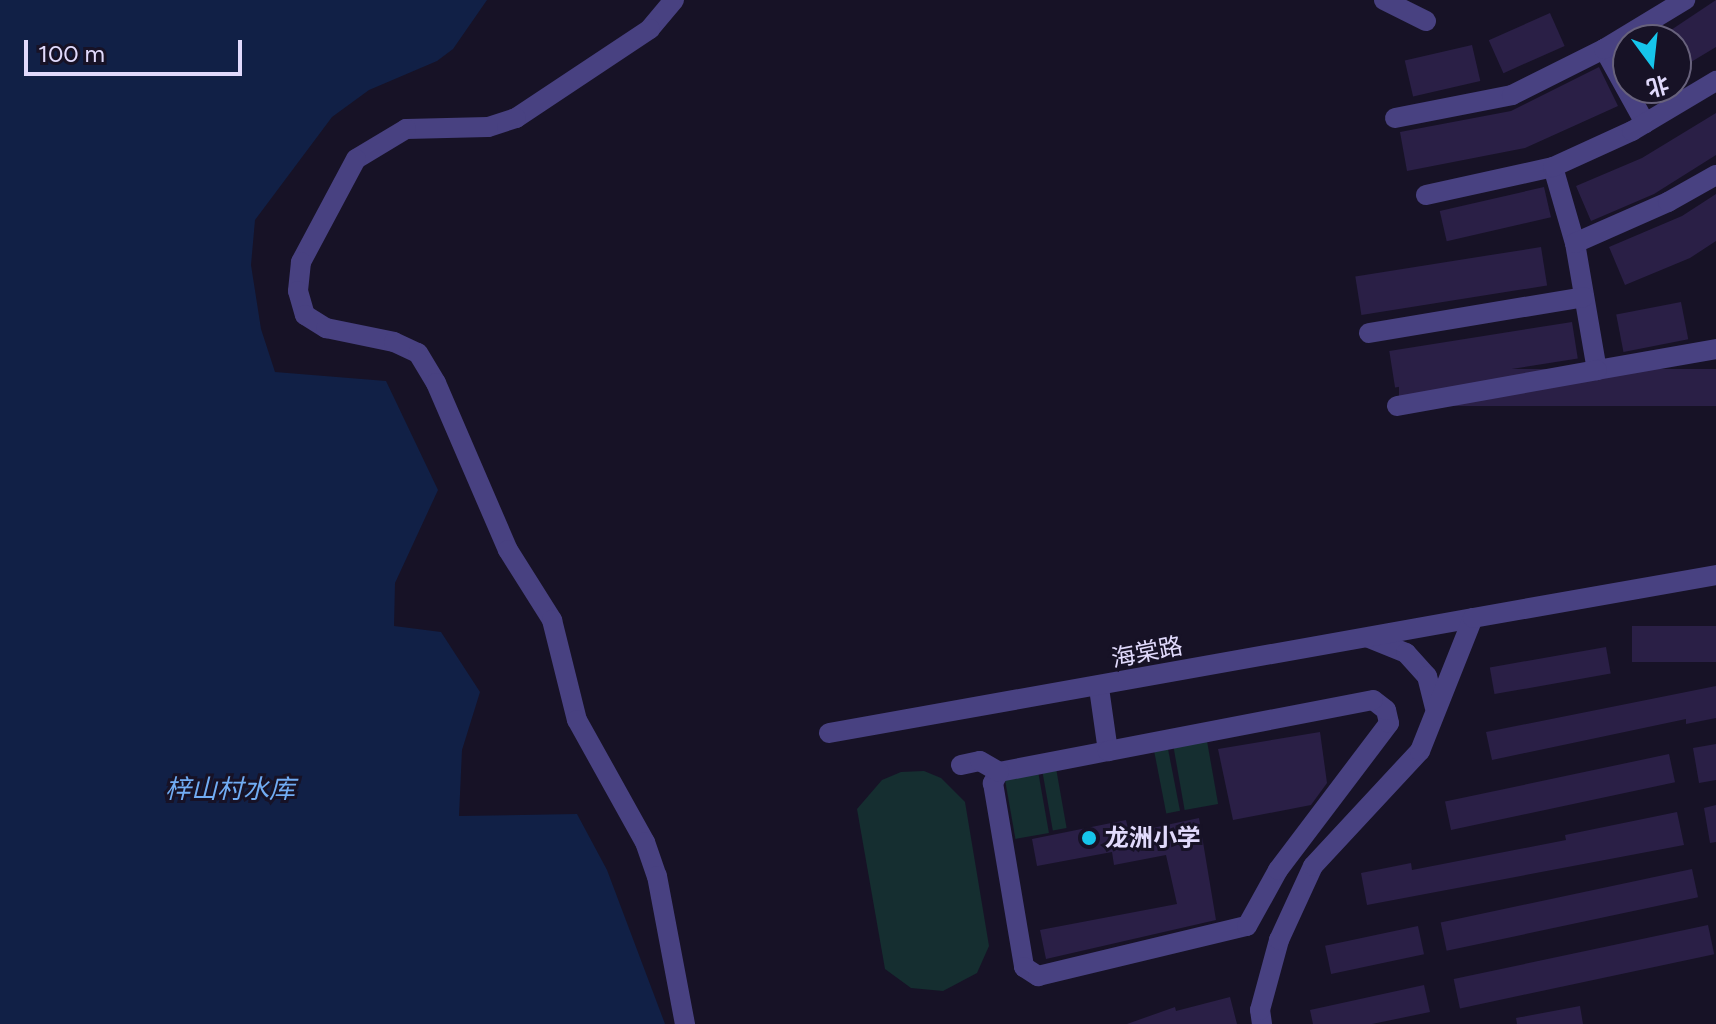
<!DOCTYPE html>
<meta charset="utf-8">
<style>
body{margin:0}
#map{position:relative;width:1716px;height:1024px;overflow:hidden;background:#171226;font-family:Figtree,"Noto Sans SC",sans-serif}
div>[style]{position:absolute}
.green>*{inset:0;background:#152e30;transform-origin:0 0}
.water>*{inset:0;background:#112046}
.building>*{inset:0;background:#2a1f46;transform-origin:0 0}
.minor>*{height:20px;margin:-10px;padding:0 10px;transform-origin:10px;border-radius:10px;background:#484181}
.dots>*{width:22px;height:22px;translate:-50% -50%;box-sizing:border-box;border:4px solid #171226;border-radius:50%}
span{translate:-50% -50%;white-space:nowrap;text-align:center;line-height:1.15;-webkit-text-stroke:6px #171226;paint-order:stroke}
.street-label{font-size:24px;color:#e1dafc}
.poi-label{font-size:24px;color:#e1dafc;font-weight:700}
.left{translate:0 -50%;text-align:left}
.water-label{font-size:26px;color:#71acf3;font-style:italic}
.north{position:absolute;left:1612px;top:24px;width:80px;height:80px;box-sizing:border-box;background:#171226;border:2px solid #68627c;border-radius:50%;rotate:165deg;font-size:22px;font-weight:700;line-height:32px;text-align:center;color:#e1dafc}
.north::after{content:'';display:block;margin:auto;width:28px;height:36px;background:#16c5eb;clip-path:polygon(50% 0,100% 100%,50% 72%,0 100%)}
.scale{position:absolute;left:24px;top:40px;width:218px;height:36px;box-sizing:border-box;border:4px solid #e1dafc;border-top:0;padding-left:10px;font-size:24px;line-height:28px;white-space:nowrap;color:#e1dafc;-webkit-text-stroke:6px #171226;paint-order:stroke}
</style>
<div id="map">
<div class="green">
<div style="left:1207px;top:741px;width:64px;height:34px;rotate:80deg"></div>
<div style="left:1168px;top:749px;width:63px;height:14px;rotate:79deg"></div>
<div style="left:1056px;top:768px;width:61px;height:14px;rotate:80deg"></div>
<div style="clip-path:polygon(924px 771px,941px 778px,965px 802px,989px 946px,977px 973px,943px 991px,911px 988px,885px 969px,857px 809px,882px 780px,901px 772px)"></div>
<div style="left:1038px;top:771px;width:63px;height:34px;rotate:80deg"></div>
</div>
<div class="water">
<div style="clip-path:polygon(0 0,487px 0,453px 49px,437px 61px,369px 90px,332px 117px,255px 220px,251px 265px,261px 329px,275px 372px,386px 381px,438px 490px,395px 583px,394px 626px,441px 632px,480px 692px,462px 750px,459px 816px,577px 814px,607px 870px,665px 1024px,0 1024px)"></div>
</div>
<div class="building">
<div style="clip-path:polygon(1716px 0,1716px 47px,1676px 71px,1676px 40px,1656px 40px)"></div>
<div style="left:1550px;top:13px;width:36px;height:67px;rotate:66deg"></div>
<div style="left:1472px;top:45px;width:37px;height:69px;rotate:77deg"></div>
<div style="clip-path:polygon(1599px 67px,1618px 106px,1525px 148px,1407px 171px,1400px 132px,1511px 111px)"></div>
<div style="clip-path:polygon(1716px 113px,1716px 155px,1654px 194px,1591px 221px,1576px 186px,1642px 158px)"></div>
<div style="left:1544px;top:187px;width:31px;height:107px;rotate:77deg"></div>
<div style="clip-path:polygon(1716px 194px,1716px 241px,1690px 258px,1625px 285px,1609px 247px,1682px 216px)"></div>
<div style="left:1541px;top:247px;width:39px;height:188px;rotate:81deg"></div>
<div style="left:1681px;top:302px;width:38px;height:66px;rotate:79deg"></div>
<div style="left:1572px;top:322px;width:37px;height:185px;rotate:81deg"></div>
<div style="left:1716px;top:369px;width:37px;height:317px;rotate:90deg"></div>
<div style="left:1716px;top:626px;width:36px;height:84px;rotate:90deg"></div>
<div style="left:1606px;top:647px;width:27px;height:118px;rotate:80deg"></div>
<div style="clip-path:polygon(1716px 686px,1716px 718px,1686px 724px,1686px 719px,1492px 760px,1486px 732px)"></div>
<div style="clip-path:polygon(1320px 732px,1327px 783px,1311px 805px,1233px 820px,1218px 749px)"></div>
<div style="clip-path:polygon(1716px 744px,1716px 780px,1699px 783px,1693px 748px)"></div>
<div style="left:1669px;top:754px;width:29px;height:229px;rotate:78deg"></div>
<div style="clip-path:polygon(1716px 805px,1716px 842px,1710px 843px,1704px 808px)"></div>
<div style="clip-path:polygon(1677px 812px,1684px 845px,1367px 905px,1361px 873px,1411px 863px,1412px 870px,1566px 840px,1565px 835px)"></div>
<div style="clip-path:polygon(1199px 818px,1216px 920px,1046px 959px,1040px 930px,1177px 904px,1166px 855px,1114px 865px,1112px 852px,1037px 866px,1032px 839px,1126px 820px,1129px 833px)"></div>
<div style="left:1692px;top:869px;width:29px;height:257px;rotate:78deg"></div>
<div style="left:1708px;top:925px;width:30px;height:260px;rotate:78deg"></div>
<div style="left:1418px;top:926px;width:29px;height:95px;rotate:78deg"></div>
<div style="clip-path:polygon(1424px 985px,1430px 1012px,1372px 1024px,1313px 1024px,1310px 1010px)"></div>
<div style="clip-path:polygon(1230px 997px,1237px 1024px,1127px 1024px,1175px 1007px,1176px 1011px)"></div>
<div style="clip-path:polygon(1580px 1006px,1583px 1024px,1517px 1024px,1516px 1018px)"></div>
</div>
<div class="minor">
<div style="left:674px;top:0;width:38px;rotate:130deg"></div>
<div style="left:650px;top:29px;width:161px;rotate:146.4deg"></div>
<div style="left:516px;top:118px;width:29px;rotate:162deg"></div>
<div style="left:488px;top:127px;width:82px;rotate:178.6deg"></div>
<div style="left:406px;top:129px;width:58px;rotate:149deg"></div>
<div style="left:356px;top:159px;width:117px;rotate:118.1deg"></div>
<div style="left:301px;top:262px;width:29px;rotate:96deg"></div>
<div style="left:298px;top:291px;width:25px;rotate:74deg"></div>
<div style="left:305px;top:315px;width:25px;rotate:32deg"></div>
<div style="left:326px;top:328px;width:69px;rotate:11.6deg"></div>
<div style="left:394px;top:342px;width:26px;rotate:25deg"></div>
<div style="left:418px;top:353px;width:35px;rotate:59deg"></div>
<div style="left:436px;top:383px;width:182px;rotate:66.7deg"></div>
<div style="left:508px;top:550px;width:83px;rotate:57.8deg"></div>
<div style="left:552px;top:620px;width:103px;rotate:76deg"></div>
<div style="left:577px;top:720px;width:140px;rotate:60.9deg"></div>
<div style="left:645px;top:842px;width:36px;rotate:71deg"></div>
<div style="left:657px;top:876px;width:151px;rotate:79.3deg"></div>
<div style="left:1384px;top:0;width:47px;rotate:26.6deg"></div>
<div style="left:1604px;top:49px;width:85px;rotate:61deg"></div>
<div style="left:1395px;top:118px;width:119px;rotate:-11.1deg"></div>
<div style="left:1512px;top:95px;width:103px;rotate:-26.6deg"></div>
<div style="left:1604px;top:49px;width:95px;rotate:-31.2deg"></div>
<div style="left:1553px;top:167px;width:79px;rotate:73.9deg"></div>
<div style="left:1575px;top:243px;width:129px;rotate:80.2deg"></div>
<div style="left:1597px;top:370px;width:121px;rotate:-10deg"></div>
<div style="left:1426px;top:195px;width:130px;rotate:-12.4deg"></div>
<div style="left:1553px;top:167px;width:87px;rotate:-24.5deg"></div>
<div style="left:1632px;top:131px;width:98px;rotate:-30.8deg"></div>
<div style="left:1575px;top:243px;width:102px;rotate:-23.8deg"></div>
<div style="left:1668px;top:202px;width:55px;rotate:-29.4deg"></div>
<div style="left:1369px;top:333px;width:218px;rotate:-9.5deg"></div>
<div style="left:1397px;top:406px;width:203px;rotate:-10.2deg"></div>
<div style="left:1369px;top:638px;width:40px;rotate:22deg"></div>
<div style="left:1406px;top:653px;width:31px;rotate:48deg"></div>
<div style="left:1427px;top:676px;width:32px;rotate:76deg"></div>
<div style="left:1099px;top:688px;width:64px;rotate:81.9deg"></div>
<div style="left:1108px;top:751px;width:111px;rotate:169.1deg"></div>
<div style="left:999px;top:772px;width:13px;rotate:119deg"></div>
<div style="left:993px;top:783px;width:187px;rotate:80.4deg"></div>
<div style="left:1024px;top:967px;width:17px;rotate:33deg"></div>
<div style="left:1038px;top:976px;width:215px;rotate:-13.5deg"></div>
<div style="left:1247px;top:926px;width:64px;rotate:-61deg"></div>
<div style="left:1278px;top:870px;width:184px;rotate:-52.9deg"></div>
<div style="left:1389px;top:723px;width:13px;rotate:-103deg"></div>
<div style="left:1386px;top:710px;width:16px;rotate:-142deg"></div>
<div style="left:1373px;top:700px;width:270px;rotate:169.1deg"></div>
<div style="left:829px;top:733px;width:654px;rotate:-10.12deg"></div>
<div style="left:961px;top:765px;width:19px;rotate:-12deg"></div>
<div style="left:980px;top:761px;width:22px;rotate:30deg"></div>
<div style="left:1262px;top:1024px;width:14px;rotate:-98deg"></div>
<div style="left:1260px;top:1010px;width:73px;rotate:-74.8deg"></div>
<div style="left:1279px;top:940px;width:81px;rotate:-65.3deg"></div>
<div style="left:1313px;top:866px;width:157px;rotate:-47.1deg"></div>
<div style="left:1420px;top:751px;width:143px;rotate:-68.3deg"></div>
<div style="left:1473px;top:618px;width:247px;rotate:-10deg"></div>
</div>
<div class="dots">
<div style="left:1089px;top:838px;background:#16c5eb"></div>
</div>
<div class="street-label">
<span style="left:1147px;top:652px;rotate:-11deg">海棠路</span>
</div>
<div class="poi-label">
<span class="left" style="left:1105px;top:838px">龙洲小学</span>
</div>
<div class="water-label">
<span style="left:230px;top:790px">梓山村水库</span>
</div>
<div class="north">北</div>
<div class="scale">100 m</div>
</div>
